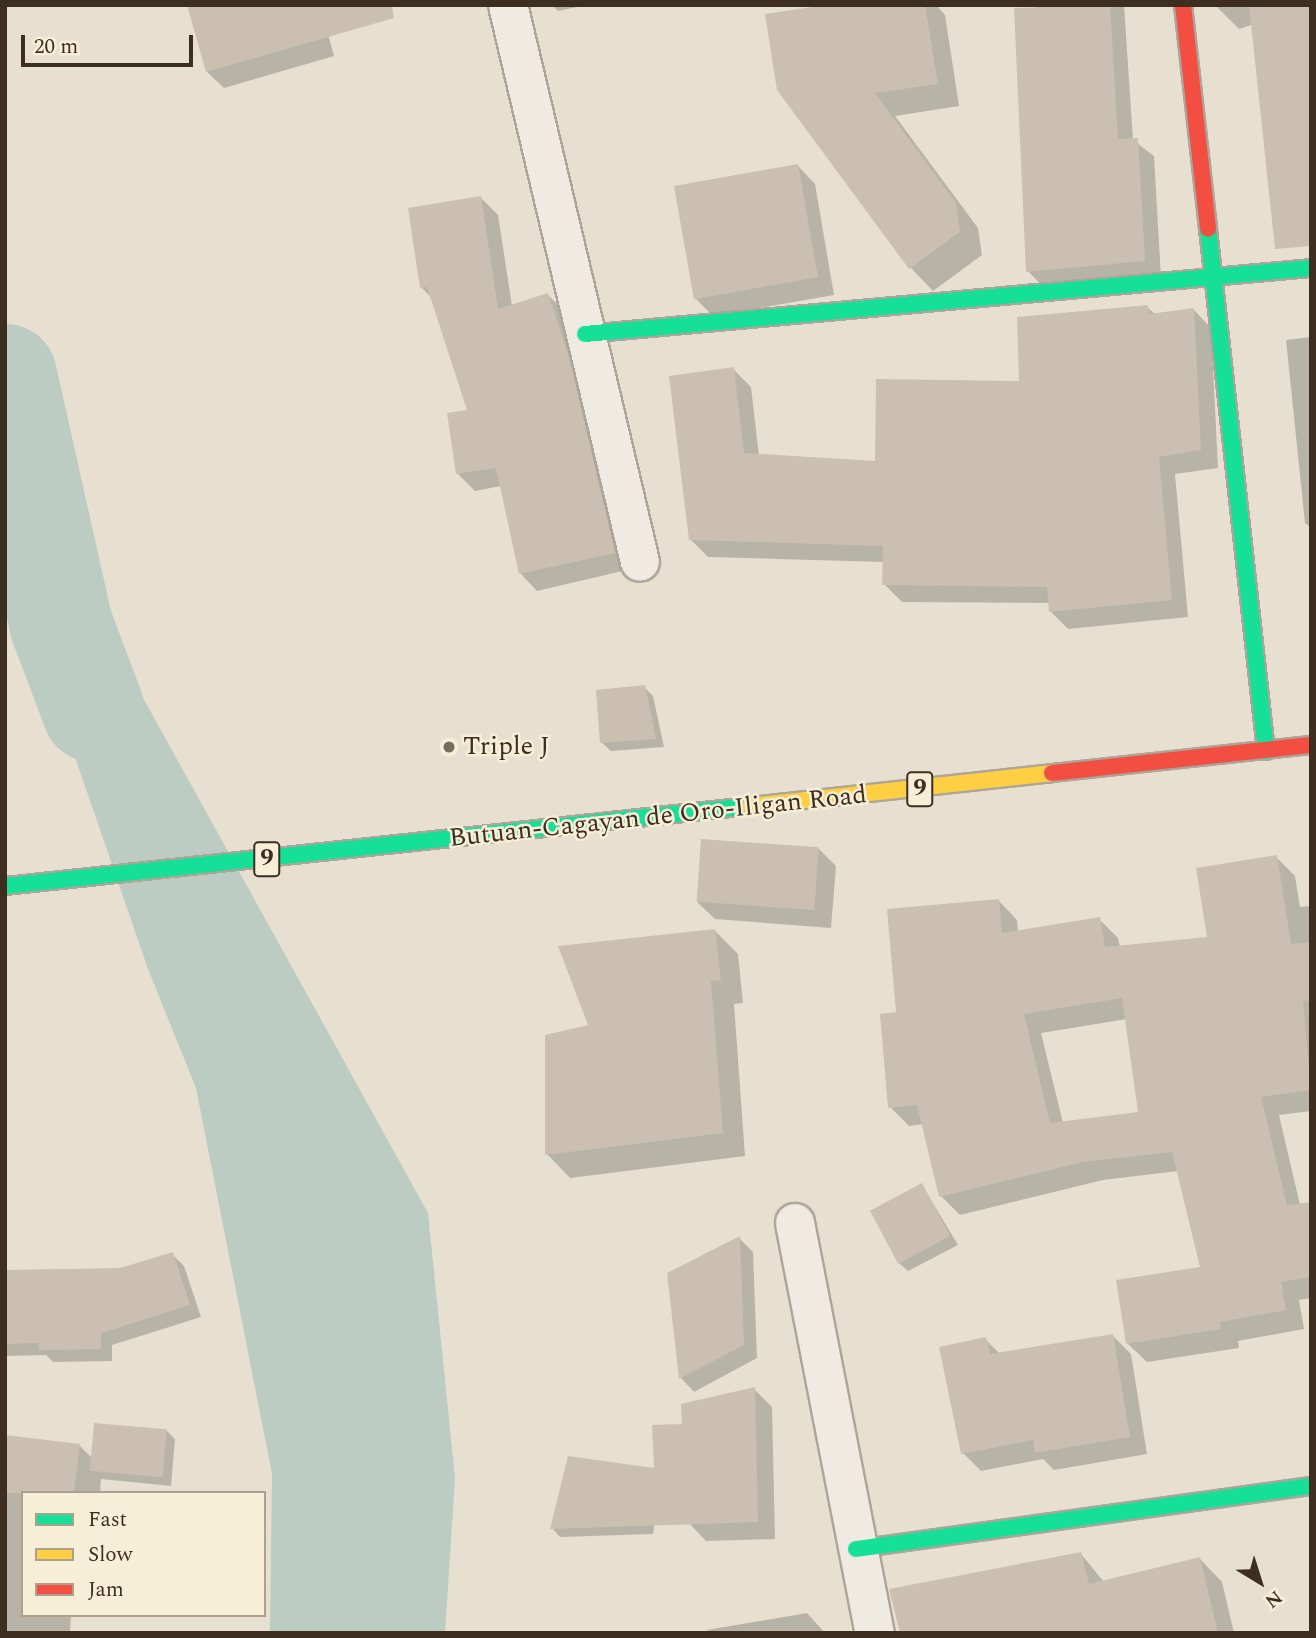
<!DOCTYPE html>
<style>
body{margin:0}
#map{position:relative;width:1316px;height:1638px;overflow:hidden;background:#e7e0d1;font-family:Spectral,serif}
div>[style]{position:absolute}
.water>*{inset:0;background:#bcccc2}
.shadow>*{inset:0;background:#0003}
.river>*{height:103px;margin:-51.5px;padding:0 51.5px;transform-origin:51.5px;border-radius:51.5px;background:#bcccc2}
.building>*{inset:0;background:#cbbfb2;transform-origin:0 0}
.roads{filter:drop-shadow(2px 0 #ada599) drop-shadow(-2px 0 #ada599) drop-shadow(0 2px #ada599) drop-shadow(0 -2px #ada599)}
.street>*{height:38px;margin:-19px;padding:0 19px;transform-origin:19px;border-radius:19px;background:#efebe3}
.fast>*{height:16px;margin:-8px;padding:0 8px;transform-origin:8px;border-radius:8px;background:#16e098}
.slow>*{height:16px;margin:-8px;padding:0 8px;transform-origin:8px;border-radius:8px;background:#ffcf43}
.jam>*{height:16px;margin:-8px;padding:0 8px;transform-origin:8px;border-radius:8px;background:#f24e42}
.dots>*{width:19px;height:19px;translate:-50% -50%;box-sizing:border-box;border:4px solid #f7eed8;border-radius:50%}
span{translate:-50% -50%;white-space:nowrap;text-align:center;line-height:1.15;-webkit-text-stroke:5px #f7eed8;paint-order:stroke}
.shield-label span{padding:2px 5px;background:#f7eed8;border:2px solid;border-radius:5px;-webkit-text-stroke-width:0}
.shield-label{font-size:24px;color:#3d2e20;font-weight:700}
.poi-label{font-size:26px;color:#3d2e20}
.left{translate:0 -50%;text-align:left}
.street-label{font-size:26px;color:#3d2e20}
.frame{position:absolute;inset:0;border:7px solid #3d2e20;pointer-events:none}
.legend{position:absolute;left:21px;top:1491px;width:245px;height:126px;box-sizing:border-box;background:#f7eed8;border:2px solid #ada18e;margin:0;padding:9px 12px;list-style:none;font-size:21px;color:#3d2e20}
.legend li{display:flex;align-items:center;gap:14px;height:35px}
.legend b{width:35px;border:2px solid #ada18e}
.north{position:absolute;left:1225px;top:1547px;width:70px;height:70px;-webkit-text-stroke:5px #f7eed8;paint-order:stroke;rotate:142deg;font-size:19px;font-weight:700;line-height:28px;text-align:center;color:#3d2e20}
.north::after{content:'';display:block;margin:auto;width:24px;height:32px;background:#3d2e20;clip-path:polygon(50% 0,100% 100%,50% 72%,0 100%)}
.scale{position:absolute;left:21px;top:35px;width:172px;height:32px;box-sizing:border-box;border:4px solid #3d2e20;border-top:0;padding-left:9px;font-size:21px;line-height:24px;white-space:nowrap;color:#3d2e20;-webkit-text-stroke:5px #f7eed8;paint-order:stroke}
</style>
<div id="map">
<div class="water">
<div style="clip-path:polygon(5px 521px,121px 658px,428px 1213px,455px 1478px,445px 1633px,270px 1633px,272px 1474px,196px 1088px,148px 969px,5px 554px)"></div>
</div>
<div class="shadow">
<div style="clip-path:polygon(188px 5px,404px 5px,324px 20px,334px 56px,224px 88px,207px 72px)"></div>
<div style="clip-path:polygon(552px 5px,587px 5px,558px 11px)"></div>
<div style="clip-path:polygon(836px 5px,936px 5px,945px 15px,959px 106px,895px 116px,978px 228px,982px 255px,933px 291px,911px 268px,778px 89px)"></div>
<div style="clip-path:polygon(1037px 5px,1124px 5px,1133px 140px,1154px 156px,1161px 277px,1044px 288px,1028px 271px)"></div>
<div style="clip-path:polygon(1311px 5px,1239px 29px,1215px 5px)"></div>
<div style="clip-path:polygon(798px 166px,815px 184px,834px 295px,713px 316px,695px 298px)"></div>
<div style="clip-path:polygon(481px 198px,498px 215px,512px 306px,548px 295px,565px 312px,631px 569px,537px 591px,520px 573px,501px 486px,475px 491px,458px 474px,469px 411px,432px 298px,421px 287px)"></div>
<div style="clip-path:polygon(1147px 307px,1156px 315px,1194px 310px,1211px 328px,1218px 468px,1175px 474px,1188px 617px,1068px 629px,1050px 611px,1050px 603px,902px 602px,884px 584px,884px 562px,708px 557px,691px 540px,733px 369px,751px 387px,759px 456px,877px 463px)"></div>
<div style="clip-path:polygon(1311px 337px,1311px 528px,1305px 523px,1286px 340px)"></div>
<div style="clip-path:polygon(644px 687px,653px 696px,664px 747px,611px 751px,602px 743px)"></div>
<div style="clip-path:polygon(818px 848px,836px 866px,831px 928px,715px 919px,697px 902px)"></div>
<div style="clip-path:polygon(evenodd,1276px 857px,1295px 876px,1300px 907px,1311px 906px,1311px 1111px,1279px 1115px,1300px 1205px,1311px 1203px,1311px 1298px,1299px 1300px,1304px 1329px,1238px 1341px,1239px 1348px,1147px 1362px,1128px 1344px,1202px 1268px,1178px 1171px,1103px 1180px,960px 1215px,941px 1196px,924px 1124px,909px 1126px,890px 1107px,898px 1014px,999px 901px,1017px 920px,1018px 932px,1099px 919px,1118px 938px,1120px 947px,1209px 938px,1276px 857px,1127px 1019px,1140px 1113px,1063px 1123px,1041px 1033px,1127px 1019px)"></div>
<div style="clip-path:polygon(715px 931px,738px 954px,743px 1003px,734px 1004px,745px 1156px,570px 1178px,547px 1154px,590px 1026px)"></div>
<div style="clip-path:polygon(922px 1185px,958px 1245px,908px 1271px,899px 1263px)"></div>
<div style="clip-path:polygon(740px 1239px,753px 1252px,757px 1358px,694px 1392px,681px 1378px,669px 1274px)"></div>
<div style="clip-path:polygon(172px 1254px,184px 1266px,201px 1317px,112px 1345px,112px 1361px,53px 1362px,46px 1355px,5px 1356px,5px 1271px,120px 1270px)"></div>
<div style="clip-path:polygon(1113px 1336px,1131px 1354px,1147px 1454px,1054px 1470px,1043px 1459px,981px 1471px,963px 1453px,985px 1339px,1000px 1354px)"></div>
<div style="clip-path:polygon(754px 1389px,772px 1407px,775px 1539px,706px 1541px,689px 1523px,684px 1426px)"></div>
<div style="clip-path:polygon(166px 1430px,175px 1439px,171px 1486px,101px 1479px,100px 1493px,23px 1493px,23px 1615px,71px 1615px,70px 1633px,5px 1633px,5px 1437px,79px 1445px,92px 1458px)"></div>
<div style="clip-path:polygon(661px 1479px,653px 1534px,560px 1537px,552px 1528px)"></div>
<div style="clip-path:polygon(1081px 1554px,1104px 1582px,1200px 1559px,1222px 1582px,1234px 1633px,902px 1633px)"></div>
<div style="clip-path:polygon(807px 1613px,825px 1633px,708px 1633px,707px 1630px)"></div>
</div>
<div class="river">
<div style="left:5px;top:375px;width:256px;rotate:77.4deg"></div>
<div style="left:61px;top:625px;width:91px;rotate:69.4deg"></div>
</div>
<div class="building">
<div style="clip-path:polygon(187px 5px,392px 5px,394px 18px,206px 72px)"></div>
<div style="clip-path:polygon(825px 5px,925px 5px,938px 84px,875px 93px,956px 203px,960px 232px,909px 269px,777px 90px,765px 14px)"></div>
<div style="clip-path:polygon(1110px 5px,1118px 139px,1138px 138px,1145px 261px,1026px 272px,1014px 8px)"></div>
<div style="clip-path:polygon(1249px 5px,1311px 5px,1311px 246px,1275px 249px)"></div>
<div style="left:798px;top:164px;width:115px;height:126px;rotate:80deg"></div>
<div style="clip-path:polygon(481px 196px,498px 309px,548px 293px,569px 357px,615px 553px,519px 574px,496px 468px,456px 474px,447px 413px,467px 410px,427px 287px,420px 288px,408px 208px)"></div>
<div style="clip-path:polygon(1148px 305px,1149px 314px,1194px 308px,1201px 450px,1159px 457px,1172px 600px,1049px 612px,1047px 587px,882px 585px,883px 546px,689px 540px,669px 376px,734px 367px,744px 453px,875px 461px,876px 379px,1019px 381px,1017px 317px)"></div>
<div style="clip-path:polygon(645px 685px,656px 739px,600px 743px,596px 690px)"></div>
<div style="left:701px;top:839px;width:118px;height:63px;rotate:4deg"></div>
<div style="clip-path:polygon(evenodd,1277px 855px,1291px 944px,1311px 942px,1311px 1000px,1303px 1001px,1311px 1090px,1261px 1097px,1287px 1205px,1311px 1202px,1311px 1277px,1281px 1282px,1286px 1310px,1220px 1322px,1221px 1329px,1126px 1344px,1116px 1280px,1200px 1267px,1172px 1152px,1083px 1162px,939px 1197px,917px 1105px,888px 1108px,880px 1014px,896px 1012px,887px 909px,999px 899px,1002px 933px,1100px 917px,1105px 947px,1207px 937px,1196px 868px,1277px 855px,1122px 998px,1138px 1112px,1050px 1123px,1024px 1014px,1122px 998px)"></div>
<div style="clip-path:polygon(715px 929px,721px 980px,711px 981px,723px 1133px,545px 1155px,545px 1035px,588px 1025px,558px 946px)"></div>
<div style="left:922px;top:1183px;width:60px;height:59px;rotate:62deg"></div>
<div style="clip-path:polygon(740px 1236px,744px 1345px,679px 1379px,667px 1273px)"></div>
<div style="clip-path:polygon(173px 1252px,190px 1305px,101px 1333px,101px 1349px,39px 1350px,39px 1343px,5px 1344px,5px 1270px,120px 1268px)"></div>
<div style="clip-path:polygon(1113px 1334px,1130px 1437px,1035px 1453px,1033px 1440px,961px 1454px,939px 1347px,986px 1337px,990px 1354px)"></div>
<div style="clip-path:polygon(755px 1387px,758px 1522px,550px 1529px,568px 1456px,654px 1468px,652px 1425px,682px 1424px,681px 1404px)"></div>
<div style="left:94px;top:1423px;width:73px;height:48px;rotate:5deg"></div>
<div style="clip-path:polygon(5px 1435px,80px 1444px,74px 1493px,5px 1493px)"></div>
<div style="clip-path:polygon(1081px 1552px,1089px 1584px,1200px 1557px,1218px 1633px,900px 1633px,889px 1589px)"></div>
</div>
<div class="roads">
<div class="street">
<div style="left:508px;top:5px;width:572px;rotate:76.67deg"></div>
<div style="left:795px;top:1223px;width:418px;rotate:79deg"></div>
</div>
<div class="fast">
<div style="left:1208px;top:229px;width:525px;rotate:83.66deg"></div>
<div style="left:585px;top:334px;width:729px;rotate:-5.19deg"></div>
<div style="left:5px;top:886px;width:749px;rotate:-6.13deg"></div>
<div style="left:856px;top:1549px;width:459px;rotate:-7.9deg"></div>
</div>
<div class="slow">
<div style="left:750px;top:806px;width:304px;rotate:-6.2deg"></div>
</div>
<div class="jam">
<div style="left:1183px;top:5px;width:225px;rotate:83.6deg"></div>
<div style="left:1052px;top:773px;width:261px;rotate:-6.2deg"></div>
</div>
</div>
<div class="dots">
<div style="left:449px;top:747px;background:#786c5e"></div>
</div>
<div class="shield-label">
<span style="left:920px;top:789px">9</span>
<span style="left:267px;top:859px">9</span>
</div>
<div class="poi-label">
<span class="left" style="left:463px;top:747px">Triple J</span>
</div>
<div class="street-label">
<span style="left:658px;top:817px;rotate:-6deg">Butuan-Cagayan de Oro-Iligan Road</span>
</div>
<div class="frame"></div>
<ul class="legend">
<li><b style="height:9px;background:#16e098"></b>Fast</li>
<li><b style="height:9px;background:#ffcf43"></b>Slow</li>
<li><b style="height:9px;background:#f24e42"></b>Jam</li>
</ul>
<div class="north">N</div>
<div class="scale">20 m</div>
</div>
